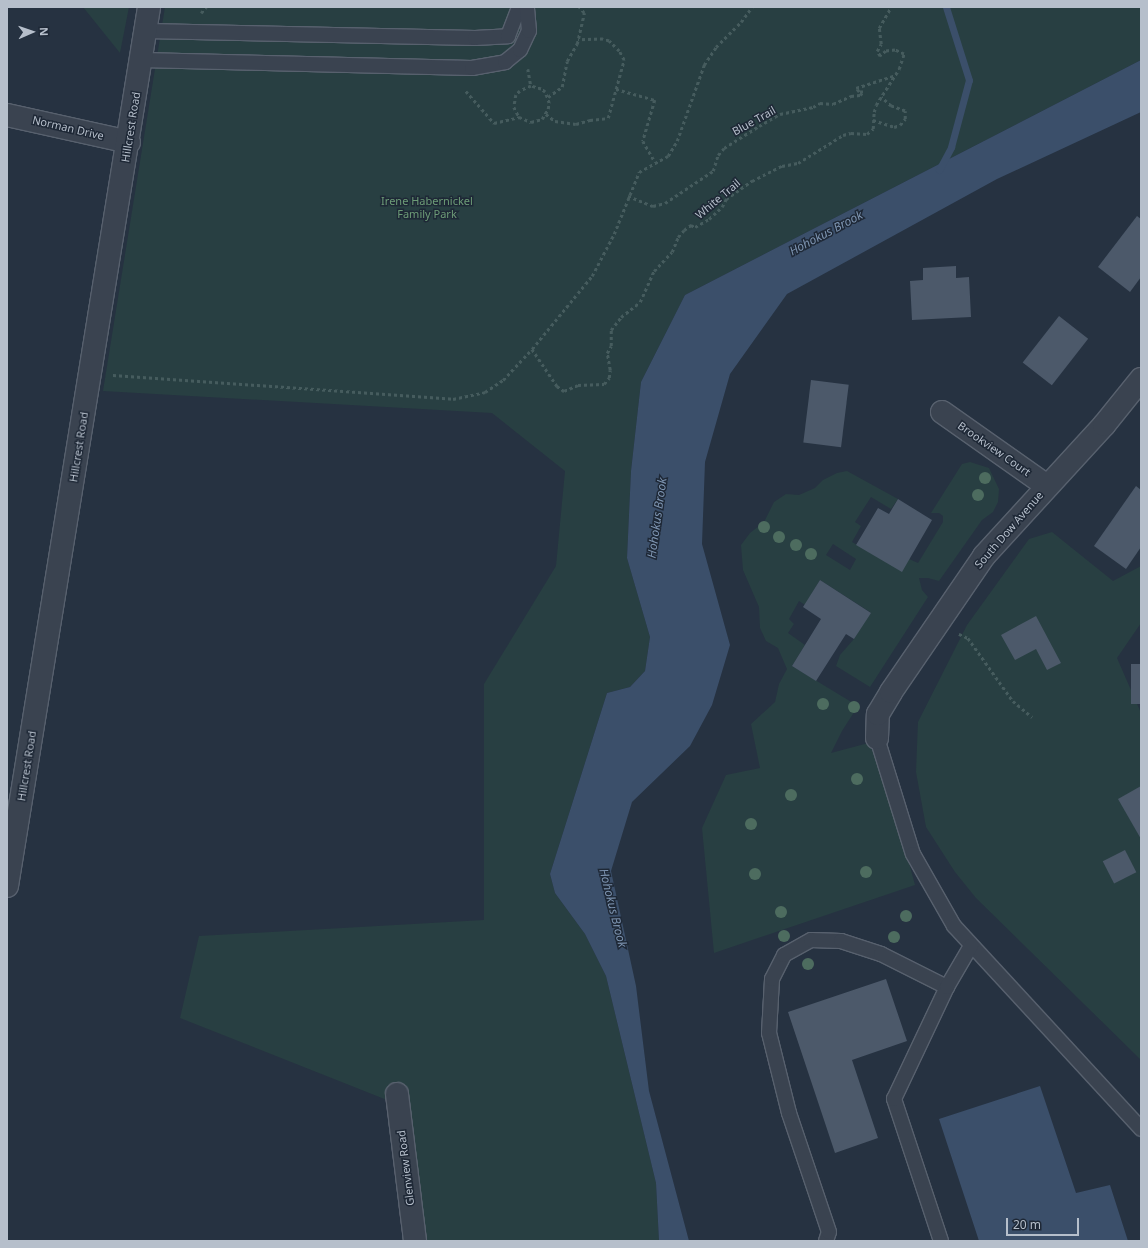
<!DOCTYPE html>
<style>
body{margin:0}
#map{position:relative;width:1148px;height:1248px;overflow:hidden;background:#263241;font-family:"Noto Sans",sans-serif}
div>[style]{position:absolute}
.green>*{inset:0;background:#283f42}
.water>*{inset:0;background:#3b4f6a}
.stream>*{height:7px;margin:-3.5px;padding:0 3.5px;transform-origin:3.5px;border-radius:3.5px;background:#3b4f6a}
.building>*{inset:0;background:#4c596a;transform-origin:0 0}
.path>*{height:2.5px;margin-top:-1.25px;transform-origin:0;background:repeating-linear-gradient(90deg,#465c5e 0 3px,transparent 0 6px)}
.roads{filter:drop-shadow(1px 0 #58616e) drop-shadow(-1px 0 #58616e) drop-shadow(0 1px #58616e) drop-shadow(0 -1px #58616e)}
.service>*{height:14px;margin:-7px;padding:0 7px;transform-origin:7px;border-radius:7px;background:#3a4350}
.minor>*{height:22px;margin:-11px;padding:0 11px;transform-origin:11px;border-radius:11px;background:#3a4350}
.trees>*{width:12px;height:12px;margin:-6px;border-radius:50%;background:#4d6c5f}
span{translate:-50% -50%;white-space:nowrap;text-align:center;line-height:1.15;-webkit-text-stroke:3px #1e2836;paint-order:stroke}
.street-label{font-size:11px;color:#b6bfcb}
.park-label{font-size:11px;color:#6d9c77}
.water-label{font-size:12px;color:#7e95b2;font-style:italic}
.frame{position:absolute;inset:0;border:8px solid #b6bfcb;pointer-events:none}
.north{position:absolute;left:12px;top:12px;width:40px;height:40px;-webkit-text-stroke:3px #1e2836;paint-order:stroke;rotate:88deg;font-size:11px;font-weight:700;line-height:16px;text-align:center;color:#b6bfcb}
.north::after{content:'';display:block;margin:auto;width:14px;height:18px;background:#b6bfcb;clip-path:polygon(50% 0,100% 100%,50% 72%,0 100%)}
.scale{position:absolute;left:1006px;top:1218px;width:73px;height:18px;box-sizing:border-box;border:2px solid #b6bfcb;border-top:0;padding-left:5px;font-size:12px;line-height:14px;white-space:nowrap;color:#b6bfcb;-webkit-text-stroke:3px #1e2836;paint-order:stroke}
</style>
<div id="map">
<div class="green">
<div style="clip-path:polygon(83px 7px,129px 7px,120px 53px)"></div>
<div style="clip-path:polygon(165px 7px,1141px 7px,1141px 60px,685px 295px,641px 382px,631px 471px,627px 558px,650px 637px,645px 671px,630px 687px,607px 693px,550px 874px,555px 893px,585px 934px,606px 976px,656px 1183px,659px 1241px,409px 1241px,392px 1102px,180px 1018px,199px 936px,484px 920px,484px 684px,556px 566px,565px 471px,492px 413px,103px 391px)"></div>
<div style="clip-path:polygon(evenodd,970px 462px,989px 468px,999px 489px,998px 502px,993px 512px,982px 520px,939px 581px,928px 578px,919px 578px,922px 590px,928px 597px,870px 687px,836px 666px,840px 655px,854px 639px,870px 612px,820px 580px,805px 605px,799px 601px,789px 619px,794px 624px,788px 633px,805px 645px,792px 666px,858px 706px,842px 731px,831px 753px,876px 741px,915px 885px,714px 953px,702px 828px,726px 775px,760px 768px,751px 724px,775px 702px,779px 684px,787px 669px,778px 648px,766px 641px,760px 628px,759px 607px,743px 570px,741px 545px,750px 533px,764px 522px,774px 502px,786px 494px,799px 495px,815px 488px,823px 480px,837px 473px,847px 471px,898px 499px,891px 509px,871px 497px,855px 522px,861px 526px,852px 542px,891px 565px,909px 559px,918px 563px,943px 522px,943px 516px,939px 513px,931px 513px,962px 464px,970px 462px,833px 544px,856px 559px,850px 570px,826px 555px,833px 544px)"></div>
<div style="clip-path:polygon(1052px 532px,1113px 581px,1141px 566px,1141px 623px,1117px 658px,1141px 713px,1141px 1060px,976px 898px,955px 872px,926px 827px,916px 772px,918px 722px,967px 625px,1029px 539px)"></div>
</div>
<div class="water">
<div style="clip-path:polygon(1141px 60px,1141px 112px,997px 179px,787px 294px,730px 374px,705px 462px,702px 544px,730px 645px,712px 705px,690px 746px,632px 802px,611px 871px,636px 986px,649px 1091px,689px 1241px,659px 1241px,656px 1183px,606px 976px,585px 934px,555px 893px,550px 874px,607px 693px,630px 687px,645px 671px,650px 637px,627px 558px,631px 471px,641px 382px,685px 295px)"></div>
<div style="clip-path:polygon(1040px 1086px,1076px 1193px,1110px 1185px,1128px 1241px,979px 1241px,939px 1119px)"></div>
</div>
<div class="stream">
<div style="left:939px;top:170px;width:26px;rotate:-62deg"></div>
<div style="left:951px;top:147px;width:69px;rotate:-75deg"></div>
<div style="left:969px;top:80px;width:77px;rotate:-107.5deg"></div>
</div>
<div class="building">
<div style="clip-path:polygon(1137px 216px,1141px 219px,1141px 277px,1130px 292px,1098px 267px)"></div>
<div style="clip-path:polygon(956px 266px,956px 278px,969px 277px,971px 317px,912px 320px,910px 281px,923px 280px,923px 268px)"></div>
<div style="left:1059px;top:316px;width:37px;height:59px;rotate:38deg"></div>
<div style="left:811px;top:380px;width:38px;height:63px;rotate:7deg"></div>
<div style="clip-path:polygon(1136px 486px,1141px 490px,1141px 547px,1126px 569px,1094px 546px)"></div>
<div style="clip-path:polygon(898px 499px,932px 520px,902px 572px,856px 545px,878px 508px,889px 514px)"></div>
<div style="clip-path:polygon(820px 580px,871px 613px,854px 639px,846px 634px,816px 681px,792px 666px,821px 619px,803px 607px)"></div>
<div style="clip-path:polygon(1036px 616px,1061px 663px,1047px 670px,1036px 649px,1015px 660px,1001px 635px)"></div>
<div style="left:1131px;top:664px;width:10px;height:40px"></div>
<div style="clip-path:polygon(1141px 786px,1141px 839px,1118px 799px)"></div>
<div style="left:1125px;top:850px;width:25px;height:25px;rotate:63deg"></div>
<div style="clip-path:polygon(886px 979px,907px 1041px,852px 1060px,878px 1138px,835px 1153px,788px 1012px)"></div>
</div>
<div class="path">
<div style="left:201px;top:13px;width:8px;rotate:-50deg"></div>
<div style="left:528px;top:69px;width:17px;rotate:80deg"></div>
<div style="left:616px;top:89px;width:41px;rotate:15.8deg"></div>
<div style="left:655px;top:100px;width:43px;rotate:106.3deg"></div>
<div style="left:643px;top:141px;width:24px;rotate:60deg"></div>
<div style="left:466px;top:91px;width:43px;rotate:48.8deg"></div>
<div style="left:494px;top:123px;width:26px;rotate:-13deg"></div>
<div style="left:519px;top:117px;width:13px;rotate:23deg"></div>
<div style="left:531px;top:122px;width:11px;rotate:-15deg"></div>
<div style="left:542px;top:119px;width:12px;rotate:-59deg"></div>
<div style="left:548px;top:109px;width:6px;rotate:-81deg"></div>
<div style="left:549px;top:103px;width:12px;rotate:-110deg"></div>
<div style="left:545px;top:92px;width:5px;rotate:-143deg"></div>
<div style="left:541px;top:89px;width:10px;rotate:-163deg"></div>
<div style="left:531px;top:86px;width:12px;rotate:156deg"></div>
<div style="left:520px;top:91px;width:6px;rotate:135deg"></div>
<div style="left:516px;top:95px;width:12px;rotate:99deg"></div>
<div style="left:514px;top:107px;width:11px;rotate:63deg"></div>
<div style="left:548px;top:97px;width:17px;rotate:-36deg"></div>
<div style="left:562px;top:87px;width:26px;rotate:-79deg"></div>
<div style="left:567px;top:61px;width:20px;rotate:-60deg"></div>
<div style="left:577px;top:44px;width:32px;rotate:-77deg"></div>
<div style="left:584px;top:13px;width:8px;rotate:-130deg"></div>
<div style="left:546px;top:114px;width:11px;rotate:38deg"></div>
<div style="left:555px;top:121px;width:21px;rotate:8deg"></div>
<div style="left:576px;top:124px;width:15px;rotate:-16deg"></div>
<div style="left:590px;top:120px;width:18px;rotate:-6deg"></div>
<div style="left:608px;top:118px;width:60px;rotate:-74.6deg"></div>
<div style="left:624px;top:60px;width:10px;rotate:-119deg"></div>
<div style="left:619px;top:51px;width:14px;rotate:-135deg"></div>
<div style="left:609px;top:41px;width:6px;rotate:-162deg"></div>
<div style="left:603px;top:39px;width:25px;rotate:178deg"></div>
<div style="left:873px;top:120px;width:22px;rotate:18deg"></div>
<div style="left:894px;top:127px;width:6px;rotate:-18deg"></div>
<div style="left:900px;top:125px;width:8px;rotate:-50deg"></div>
<div style="left:905px;top:119px;width:8px;rotate:-90deg"></div>
<div style="left:905px;top:111px;width:15px;rotate:-160deg"></div>
<div style="left:891px;top:106px;width:13px;rotate:-138deg"></div>
<div style="left:628px;top:196px;width:27px;rotate:22deg"></div>
<div style="left:653px;top:206px;width:12px;rotate:-14deg"></div>
<div style="left:665px;top:203px;width:58px;rotate:-33.7deg"></div>
<div style="left:713px;top:171px;width:17px;rotate:-73deg"></div>
<div style="left:718px;top:155px;width:9px;rotate:-49deg"></div>
<div style="left:724px;top:148px;width:41px;rotate:-32.2deg"></div>
<div style="left:759px;top:126px;width:24px;rotate:-30deg"></div>
<div style="left:780px;top:114px;width:34px;rotate:-12deg"></div>
<div style="left:813px;top:107px;width:8px;rotate:-30deg"></div>
<div style="left:820px;top:103px;width:13px;rotate:4deg"></div>
<div style="left:833px;top:104px;width:20px;rotate:-24deg"></div>
<div style="left:851px;top:96px;width:9px;rotate:-6deg"></div>
<div style="left:860px;top:95px;width:4px;rotate:-45deg"></div>
<div style="left:863px;top:92px;width:4px;rotate:180deg"></div>
<div style="left:859px;top:92px;width:5px;rotate:-127deg"></div>
<div style="left:856px;top:88px;width:40px;rotate:-18deg"></div>
<div style="left:532px;top:349px;width:45px;rotate:56deg"></div>
<div style="left:557px;top:386px;width:9px;rotate:36deg"></div>
<div style="left:564px;top:391px;width:15px;rotate:-23deg"></div>
<div style="left:578px;top:385px;width:26px;rotate:-2deg"></div>
<div style="left:604px;top:384px;width:8px;rotate:-50deg"></div>
<div style="left:609px;top:378px;width:8px;rotate:-83deg"></div>
<div style="left:610px;top:370px;width:17px;rotate:-100deg"></div>
<div style="left:607px;top:353px;width:8px;rotate:-60deg"></div>
<div style="left:611px;top:346px;width:16px;rotate:-90deg"></div>
<div style="left:611px;top:330px;width:16px;rotate:-52deg"></div>
<div style="left:621px;top:317px;width:24px;rotate:-38deg"></div>
<div style="left:640px;top:302px;width:34px;rotate:-66deg"></div>
<div style="left:654px;top:271px;width:26px;rotate:-47deg"></div>
<div style="left:672px;top:252px;width:16px;rotate:-68deg"></div>
<div style="left:678px;top:237px;width:9px;rotate:-49deg"></div>
<div style="left:684px;top:230px;width:9px;rotate:-36deg"></div>
<div style="left:691px;top:225px;width:4px;rotate:27deg"></div>
<div style="left:695px;top:227px;width:16px;rotate:-30deg"></div>
<div style="left:709px;top:219px;width:18px;rotate:-43deg"></div>
<div style="left:722px;top:207px;width:9px;rotate:-63deg"></div>
<div style="left:726px;top:199px;width:32px;rotate:-35deg"></div>
<div style="left:752px;top:181px;width:34px;rotate:-27deg"></div>
<div style="left:782px;top:166px;width:16px;rotate:-11deg"></div>
<div style="left:798px;top:163px;width:53px;rotate:-31.9deg"></div>
<div style="left:843px;top:135px;width:8px;rotate:-14deg"></div>
<div style="left:851px;top:133px;width:16px;rotate:4deg"></div>
<div style="left:867px;top:134px;width:8px;rotate:-40deg"></div>
<div style="left:873px;top:129px;width:17px;rotate:-87deg"></div>
<div style="left:874px;top:112px;width:7px;rotate:-74deg"></div>
<div style="left:876px;top:105px;width:43px;rotate:-57.4deg"></div>
<div style="left:899px;top:69px;width:16px;rotate:-72deg"></div>
<div style="left:904px;top:54px;width:10px;rotate:-156deg"></div>
<div style="left:895px;top:50px;width:9px;rotate:174deg"></div>
<div style="left:886px;top:51px;width:8px;rotate:140deg"></div>
<div style="left:880px;top:56px;width:6px;rotate:-121deg"></div>
<div style="left:877px;top:51px;width:8px;rotate:-60deg"></div>
<div style="left:881px;top:44px;width:16px;rotate:-97deg"></div>
<div style="left:879px;top:28px;width:24px;rotate:-60deg"></div>
<div style="left:113px;top:375px;width:341px;rotate:4deg"></div>
<div style="left:453px;top:399px;width:33px;rotate:-12deg"></div>
<div style="left:485px;top:392px;width:22px;rotate:-34deg"></div>
<div style="left:503px;top:380px;width:42px;rotate:-46.9deg"></div>
<div style="left:532px;top:349px;width:94px;rotate:-50.6deg"></div>
<div style="left:592px;top:276px;width:47px;rotate:-62.4deg"></div>
<div style="left:614px;top:234px;width:67px;rotate:-68deg"></div>
<div style="left:639px;top:172px;width:33px;rotate:-29deg"></div>
<div style="left:668px;top:156px;width:17px;rotate:-59deg"></div>
<div style="left:677px;top:141px;width:81px;rotate:-70.4deg"></div>
<div style="left:704px;top:65px;width:22px;rotate:-56deg"></div>
<div style="left:716px;top:47px;width:35px;rotate:-45deg"></div>
<div style="left:741px;top:22px;width:19px;rotate:-54deg"></div>
<div style="left:959px;top:634px;width:10px;rotate:24deg"></div>
<div style="left:968px;top:638px;width:77px;rotate:54.5deg"></div>
<div style="left:1013px;top:701px;width:25px;rotate:40deg"></div>
</div>
<div class="roads">
<div class="service">
<div style="left:146px;top:31px;width:329px;rotate:1.2deg"></div>
<div style="left:475px;top:38px;width:33px;rotate:-3deg"></div>
<div style="left:508px;top:36px;width:31px;rotate:-69deg"></div>
<div style="left:141px;top:60px;width:331px;rotate:1.4deg"></div>
<div style="left:472px;top:68px;width:34px;rotate:-10deg"></div>
<div style="left:505px;top:62px;width:19px;rotate:-39deg"></div>
<div style="left:520px;top:50px;width:21px;rotate:-65deg"></div>
<div style="left:529px;top:31px;width:24px;rotate:-95deg"></div>
<div style="left:877px;top:738px;width:121px;rotate:72.8deg"></div>
<div style="left:913px;top:854px;width:83px;rotate:60.3deg"></div>
<div style="left:954px;top:926px;width:276px;rotate:47.3deg"></div>
<div style="left:826px;top:1241px;width:9px;rotate:-72deg"></div>
<div style="left:829px;top:1232px;width:126px;rotate:-108.6deg"></div>
<div style="left:789px;top:1113px;width:82px;rotate:-104deg"></div>
<div style="left:769px;top:1033px;width:54px;rotate:-86.8deg"></div>
<div style="left:772px;top:979px;width:27px;rotate:-63deg"></div>
<div style="left:784px;top:955px;width:31px;rotate:-29deg"></div>
<div style="left:811px;top:940px;width:30px;rotate:2deg"></div>
<div style="left:841px;top:941px;width:42px;rotate:18deg"></div>
<div style="left:881px;top:954px;width:74px;rotate:26.6deg"></div>
<div style="left:941px;top:1241px;width:150px;rotate:-108.3deg"></div>
<div style="left:894px;top:1099px;width:124px;rotate:-64.7deg"></div>
<div style="left:947px;top:987px;width:48px;rotate:-59.7deg"></div>
</div>
<div class="minor">
<div style="left:7px;top:115px;width:125px;rotate:12.5deg"></div>
<div style="left:942px;top:412px;width:128px;rotate:35.2deg"></div>
<div style="left:877px;top:738px;width:24px;rotate:-88deg"></div>
<div style="left:878px;top:714px;width:26px;rotate:-59deg"></div>
<div style="left:891px;top:692px;width:165px;rotate:-55.6deg"></div>
<div style="left:984px;top:556px;width:178px;rotate:-47.5deg"></div>
<div style="left:1104px;top:425px;width:59px;rotate:-51.2deg"></div>
<div style="left:7px;top:886px;width:890px;rotate:-80.82deg"></div>
<div style="left:397px;top:1094px;width:148px;rotate:83deg"></div>
</div>
</div>
<div class="trees">
<div style="left:985px;top:478px"></div>
<div style="left:978px;top:495px"></div>
<div style="left:764px;top:527px"></div>
<div style="left:779px;top:537px"></div>
<div style="left:796px;top:545px"></div>
<div style="left:811px;top:554px"></div>
<div style="left:823px;top:704px"></div>
<div style="left:854px;top:707px"></div>
<div style="left:857px;top:779px"></div>
<div style="left:791px;top:795px"></div>
<div style="left:751px;top:824px"></div>
<div style="left:866px;top:872px"></div>
<div style="left:755px;top:874px"></div>
<div style="left:781px;top:912px"></div>
<div style="left:906px;top:916px"></div>
<div style="left:784px;top:936px"></div>
<div style="left:894px;top:937px"></div>
<div style="left:808px;top:964px"></div>
</div>
<div class="street-label">
<span style="left:754px;top:121px;rotate:-29deg">Blue Trail</span>
<span style="left:131px;top:127px;rotate:-81deg">Hillcrest Road</span>
<span style="left:68px;top:128px;rotate:13deg">Norman Drive</span>
<span style="left:718px;top:199px;rotate:-40deg">White Trail</span>
<span style="left:79px;top:447px;rotate:-81deg">Hillcrest Road</span>
<span style="left:994px;top:449px;rotate:35deg">Brookview Court</span>
<span style="left:1009px;top:530px;rotate:-49deg">South Dow Avenue</span>
<span style="left:27px;top:766px;rotate:-81deg">Hillcrest Road</span>
<span style="left:406px;top:1168px;rotate:-97deg">Glenview Road</span>
</div>
<div class="park-label">
<span style="left:427px;top:208px">Irene Habernickel<br>Family Park</span>
</div>
<div class="water-label">
<span style="left:826px;top:233px;rotate:-28deg">Hohokus Brook</span>
<span style="left:657px;top:518px;rotate:-82deg">Hohokus Brook</span>
<span style="left:613px;top:908px;rotate:76deg">Hohokus Brook</span>
</div>
<div class="frame"></div>
<div class="north">N</div>
<div class="scale">20 m</div>
</div>
